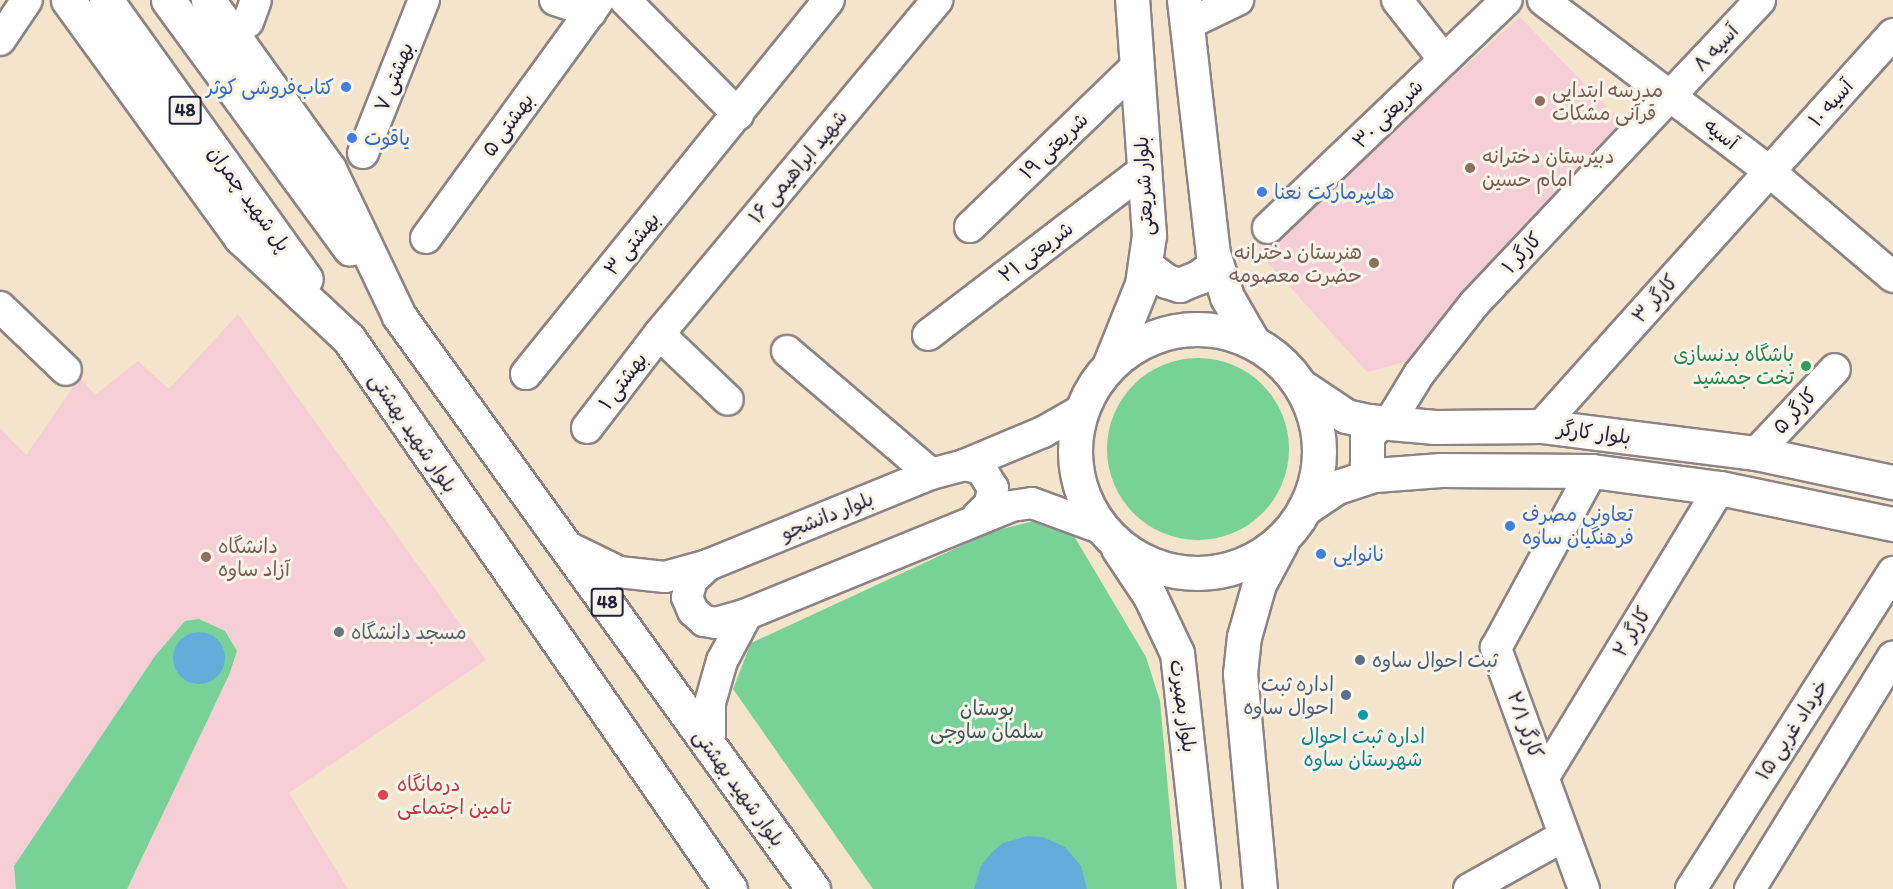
<!DOCTYPE html>
<meta charset="utf-8">
<style>
body{margin:0}
#map{position:relative;width:1893px;height:889px;overflow:hidden;background:#f5e4cc;font-family:Itim,"Playpen Sans Arabic",sans-serif}
div>[style]{position:absolute}
.built>*{inset:0;background:#f6cfd6}
.green>*{inset:0;background:#78d298}
.round{border-radius:50%}
.water>*{inset:0;background:#63addb}
.roads{filter:drop-shadow(2px 0 #8c8384) drop-shadow(-2px 0 #8c8384) drop-shadow(0 2px #8c8384) drop-shadow(0 -2px #8c8384)}
.minor>*{height:30px;margin:-15px;padding:0 15px;transform-origin:15px;border-radius:15px;background:#fff}
.major>*{height:33px;margin:-16.5px;padding:0 16.5px;transform-origin:16.5px;border-radius:16.5px;background:#fff}
.major>.ring{margin:-16.5px;padding:0;box-sizing:content-box;background:none;border:33px solid #fff;border-radius:50%}
.dots>*{width:16px;height:16px;translate:-50% -50%;box-sizing:border-box;border:3px solid #f7f3e8;border-radius:50%}
span{translate:-50% -50%;white-space:nowrap;text-align:center;line-height:1.15;-webkit-text-stroke:6px #f7f3e8;paint-order:stroke}
.shield-label span{padding:2px 4px;background:#f7f3e8;border:2px solid;border-radius:4px;-webkit-text-stroke-width:0}
.shield-label{font-size:18px;color:#22223b;font-weight:700}
.street-label{font-size:20px;color:#22223b}
.shop-label{font-size:20px;color:#366cbe}
.right{translate:-100% -50%;text-align:right}
.left{translate:0 -50%;text-align:left}
.education-label{font-size:20px;color:#785e54}
.leisure-label{font-size:20px;color:#27864d}
.worship-label{font-size:20px;color:#5b616d}
.service-label{font-size:20px;color:#4e5e75}
.park-label{font-size:20px;color:#3c5757}
.culture-label{font-size:20px;color:#0d838f}
.health-label{font-size:20px;color:#be3a42}
</style>
<div id="map">
<div class="built">
<div style="clip-path:polygon(1520px 17px,1626px 127px,1405px 362px,1367px 372px,1257px 251px)"></div>
<div style="clip-path:polygon(238px 314px,486px 660px,289px 793px,348px 889px,0 889px,0 428px,26px 455px,80px 377px,95px 395px,138px 361px,169px 389px)"></div>
</div>
<div class="green">
<div class="round" style="left:1107px;top:358px;width:182px;height:182px"></div>
<div style="clip-path:polygon(1034px 521px,1074px 536px,1146px 657px,1160px 701px,1177px 889px,873px 889px,733px 689px,751px 643px,991px 532px)"></div>
<div style="clip-path:polygon(199px 619px,225px 631px,237px 651px,229px 675px,127px 889px,16px 889px,14px 866px,155px 656px,185px 621px)"></div>
</div>
<div class="water">
<div class="round" style="left:173px;top:632px;width:52px;height:52px"></div>
<div style="clip-path:polygon(1027px 836px,1043px 837px,1065px 847px,1081px 866px,1087px 889px,974px 889px,981px 866px,991px 853px,1003px 843px)"></div>
</div>
<div class="roads">
<div class="minor">
<div style="left:555px;top:0;width:38px;rotate:18deg"></div>
<div style="left:625px;top:0;width:161px;rotate:45.3deg"></div>
<div style="left:1397px;top:0;width:76px;rotate:51.9deg"></div>
<div style="left:1543px;top:0;width:283px;rotate:37.1deg"></div>
<div style="left:1769px;top:171px;width:163px;rotate:40.5deg"></div>
<div style="left:248px;top:22px;width:23px;rotate:-70deg"></div>
<div style="left:1186px;top:25px;width:58px;rotate:-25.7deg"></div>
<div style="left:0;top:40px;width:48px;rotate:-56deg"></div>
<div style="left:363px;top:153px;width:165px;rotate:-68.3deg"></div>
<div style="left:970px;top:227px;width:233px;rotate:-44deg"></div>
<div style="left:1268px;top:228px;width:330px;rotate:-43.7deg"></div>
<div style="left:426px;top:238px;width:294px;rotate:-54deg"></div>
<div style="left:0;top:307px;width:91px;rotate:43.7deg"></div>
<div style="left:659px;top:334px;width:95px;rotate:43.7deg"></div>
<div style="left:928px;top:335px;width:272px;rotate:-37.4deg"></div>
<div style="left:787px;top:351px;width:189px;rotate:40.5deg"></div>
<div style="left:526px;top:374px;width:481px;rotate:-51deg"></div>
<div style="left:1389px;top:423px;width:57px;rotate:-58.5deg"></div>
<div style="left:1419px;top:374px;width:89px;rotate:-51.8deg"></div>
<div style="left:1474px;top:304px;width:417px;rotate:-46.7deg"></div>
<div style="left:1541px;top:426px;width:527px;rotate:-48.08deg"></div>
<div style="left:587px;top:428px;width:118px;rotate:-52.5deg"></div>
<div style="left:659px;top:334px;width:435px;rotate:-50.2deg"></div>
<div style="left:1756px;top:453px;width:115px;rotate:-46.8deg"></div>
<div style="left:964px;top:465px;width:17px;rotate:13deg"></div>
<div style="left:981px;top:469px;width:22px;rotate:58deg"></div>
<div style="left:993px;top:488px;width:16px;rotate:101deg"></div>
<div style="left:990px;top:504px;width:18px;rotate:135deg"></div>
<div style="left:568px;top:547px;width:57px;rotate:26.1deg"></div>
<div style="left:619px;top:572px;width:46px;rotate:6.2deg"></div>
<div style="left:665px;top:577px;width:45px;rotate:-15.6deg"></div>
<div style="left:708px;top:565px;width:241px;rotate:-22.2deg"></div>
<div style="left:931px;top:474px;width:34px;rotate:-15deg"></div>
<div style="left:964px;top:465px;width:86px;rotate:-22.7deg"></div>
<div style="left:1043px;top:432px;width:45px;rotate:-29.4deg"></div>
<div style="left:708px;top:565px;width:22px;rotate:137deg"></div>
<div style="left:692px;top:580px;width:18px;rotate:106deg"></div>
<div style="left:687px;top:597px;width:15px;rotate:67deg"></div>
<div style="left:693px;top:611px;width:15px;rotate:42deg"></div>
<div style="left:704px;top:621px;width:12px;rotate:9deg"></div>
<div style="left:716px;top:623px;width:32px;rotate:-16deg"></div>
<div style="left:710px;top:749px;width:46px;rotate:-90deg"></div>
<div style="left:710px;top:703px;width:44px;rotate:-74.1deg"></div>
<div style="left:722px;top:661px;width:53px;rotate:-62deg"></div>
<div style="left:747px;top:614px;width:285px;rotate:-22.2deg"></div>
<div style="left:1011px;top:506px;width:21px;rotate:-8deg"></div>
<div style="left:1032px;top:503px;width:76px;rotate:20.1deg"></div>
<div style="left:1544px;top:777px;width:338px;rotate:-58.7deg"></div>
<div style="left:1469px;top:889px;width:107px;rotate:-29.2deg"></div>
<div style="left:1584px;top:889px;width:257px;rotate:-110.1deg"></div>
<div style="left:1496px;top:648px;width:201px;rotate:-61.5deg"></div>
<div style="left:1691px;top:889px;width:376px;rotate:-57.5deg"></div>
<div style="left:1750px;top:889px;width:273px;rotate:-58.4deg"></div>
</div>
<div class="major">
<div style="left:68px;top:0;width:293px;rotate:54deg"></div>
<div style="left:240px;top:237px;width:149px;rotate:43.1deg"></div>
<div style="left:349px;top:339px;width:669px;rotate:55.29deg"></div>
<div style="left:106px;top:0;width:343px;rotate:54.4deg"></div>
<div style="left:168px;top:0;width:308px;rotate:53.8deg"></div>
<div style="left:208px;top:0;width:208px;rotate:54.4deg"></div>
<div style="left:329px;top:169px;width:163px;rotate:64.5deg"></div>
<div style="left:399px;top:316px;width:707px;rotate:54.15deg"></div>
<div style="left:1184px;top:0;width:255px;rotate:83.5deg"></div>
<div style="left:1213px;top:253px;width:46px;rotate:72.3deg"></div>
<div style="left:1227px;top:297px;width:52px;rotate:60deg"></div>
<div style="left:1145px;top:265px;width:26px;rotate:37deg"></div>
<div style="left:1166px;top:281px;width:14px;rotate:17deg"></div>
<div style="left:1179px;top:285px;width:22px;rotate:-22deg"></div>
<div style="left:1199px;top:277px;width:21px;rotate:-37deg"></div>
<div class="ring" style="left:1075px;top:329px;width:211px;height:211px"></div>
<div style="left:1109px;top:366px;width:88px;rotate:-68.1deg"></div>
<div style="left:1142px;top:284px;width:49px;rotate:-81.9deg"></div>
<div style="left:1149px;top:235px;width:236px;rotate:-94.1deg"></div>
<div style="left:1301px;top:386px;width:54px;rotate:33.7deg"></div>
<div style="left:1346px;top:416px;width:23px;rotate:13deg"></div>
<div style="left:1368px;top:421px;width:67px;rotate:5.1deg"></div>
<div style="left:1435px;top:427px;width:106px;rotate:-0.5deg"></div>
<div style="left:1541px;top:426px;width:217px;rotate:7.2deg"></div>
<div style="left:1756px;top:453px;width:140px;rotate:12deg"></div>
<div style="left:1375px;top:475px;width:14px;rotate:-126deg"></div>
<div style="left:1367px;top:464px;width:28px;rotate:-90deg"></div>
<div style="left:1367px;top:436px;width:18px;rotate:-49deg"></div>
<div style="left:1304px;top:509px;width:40px;rotate:-34deg"></div>
<div style="left:1337px;top:487px;width:40px;rotate:-18deg"></div>
<div style="left:1375px;top:475px;width:66px;rotate:-4.3deg"></div>
<div style="left:1441px;top:470px;width:151px;rotate:0.4deg"></div>
<div style="left:1592px;top:471px;width:129px;rotate:7.6deg"></div>
<div style="left:1720px;top:488px;width:177px;rotate:11.8deg"></div>
<div style="left:1118px;top:548px;width:58px;rotate:56.3deg"></div>
<div style="left:1150px;top:596px;width:63px;rotate:64.7deg"></div>
<div style="left:1177px;top:653px;width:237px;rotate:83.7deg"></div>
<div style="left:1260px;top:889px;width:216px;rotate:-95.3deg"></div>
<div style="left:1240px;top:674px;width:37px;rotate:-84deg"></div>
<div style="left:1244px;top:637px;width:55px;rotate:-74.2deg"></div>
<div style="left:1259px;top:584px;width:47px;rotate:-61.8deg"></div>
</div>
</div>
<div class="dots">
<div style="left:346px;top:87px;background:#3f7fe0"></div>
<div style="left:1540px;top:101px;background:#8d6e63"></div>
<div style="left:352px;top:138px;background:#3f7fe0"></div>
<div style="left:1470px;top:168px;background:#8d6e63"></div>
<div style="left:1262px;top:192px;background:#3f7fe0"></div>
<div style="left:1374px;top:263px;background:#8d6e63"></div>
<div style="left:1806px;top:366px;background:#2e9e5b"></div>
<div style="left:1510px;top:526px;background:#3f7fe0"></div>
<div style="left:1321px;top:554px;background:#3f7fe0"></div>
<div style="left:206px;top:557px;background:#8d6e63"></div>
<div style="left:339px;top:632px;background:#6b7280"></div>
<div style="left:1360px;top:660px;background:#5c6f8a"></div>
<div style="left:1346px;top:695px;background:#5c6f8a"></div>
<div style="left:1363px;top:715px;background:#0f9aa8"></div>
<div style="left:383px;top:795px;background:#e0444e"></div>
</div>
<div class="shield-label">
<span style="left:185px;top:110px">48</span>
<span style="left:607px;top:602px">48</span>
</div>
<div class="street-label">
<span style="left:1716px;top:48px;rotate:-47deg">آسیه ۸</span>
<span style="left:394px;top:77px;rotate:-68deg">بهشتی ۷</span>
<span style="left:1831px;top:103px;rotate:-48deg">آسیه ۱۰</span>
<span style="left:1388px;top:114px;rotate:-44deg">شریعتی ۳۰</span>
<span style="left:508px;top:125px;rotate:-54deg">بهشتی ۵</span>
<span style="left:1721px;top:134px;rotate:38deg">آسیه</span>
<span style="left:1054px;top:146px;rotate:-44deg">شریعتی ۱۹</span>
<span style="left:798px;top:167px;rotate:-50deg">شهید ابراهیمی ۱۶</span>
<span style="left:1144px;top:186px;rotate:-93deg">بلوار شریعتی</span>
<span style="left:249px;top:199px;rotate:54deg">پل شهید چمران</span>
<span style="left:632px;top:244px;rotate:-51deg">بهشتی ۳</span>
<span style="left:1036px;top:252px;rotate:-37deg">شریعتی ۲۱</span>
<span style="left:1522px;top:253px;rotate:-47deg">کارگر ۱</span>
<span style="left:1655px;top:299px;rotate:-48deg">کارگر ۳</span>
<span style="left:623px;top:381px;rotate:-53deg">بهشتی ۱</span>
<span style="left:1795px;top:411px;rotate:-47deg">کارگر ۵</span>
<span style="left:413px;top:433px;rotate:56deg">بلوار شهید بهشتی</span>
<span style="left:1594px;top:433px;rotate:7deg">بلوار کارگر</span>
<span style="left:827px;top:516px;rotate:-22deg">بلوار دانشجو</span>
<span style="left:1632px;top:632px;rotate:-59deg">کارگر ۲</span>
<span style="left:1183px;top:706px;rotate:82deg">بلوار بصیرت</span>
<span style="left:1525px;top:725px;rotate:70deg">کارگر ۲/۱</span>
<span style="left:1792px;top:730px;rotate:-57deg">۱۵ خرداد غربی</span>
<span style="left:739px;top:788px;rotate:54deg">بلوار شهید بهشتی</span>
</div>
<div class="shop-label">
<span class="right" style="left:334px;top:87px">کتاب‌فروشی کوثر</span>
<span class="left" style="left:364px;top:138px">یاقوت</span>
<span class="left" style="left:1274px;top:192px">هایپرمارکت نعنا</span>
<span class="left" style="left:1522px;top:526px">تعاونی مصرف<br>فرهنگیان ساوه</span>
<span class="left" style="left:1333px;top:554px">نانوایی</span>
</div>
<div class="education-label">
<span class="left" style="left:1552px;top:102px">مدرسه ابتدایی<br>قرآنی مشکات</span>
<span class="left" style="left:1482px;top:168px">دبیرستان دخترانه<br>امام حسین</span>
<span class="right" style="left:1362px;top:264px">هنرستان دخترانه<br>حضرت معصومه</span>
<span class="left" style="left:218px;top:558px">دانشگاه<br>آزاد ساوه</span>
</div>
<div class="leisure-label">
<span class="right" style="left:1794px;top:366px">باشگاه بدنسازی<br>تخت جمشید</span>
</div>
<div class="worship-label">
<span class="left" style="left:351px;top:632px">مسجد دانشگاه</span>
</div>
<div class="service-label">
<span class="left" style="left:1372px;top:660px">ثبت احوال ساوه</span>
<span class="right" style="left:1334px;top:696px">اداره ثبت<br>احوال ساوه</span>
</div>
<div class="park-label">
<span style="left:987px;top:720px">بوستان<br>سلمان ساوجی</span>
</div>
<div class="culture-label">
<span style="left:1363px;top:748px">اداره ثبت احوال<br>شهرستان ساوه</span>
</div>
<div class="health-label">
<span class="left" style="left:397px;top:796px">درمانگاه<br>تامین اجتماعی</span>
</div>
</div>
